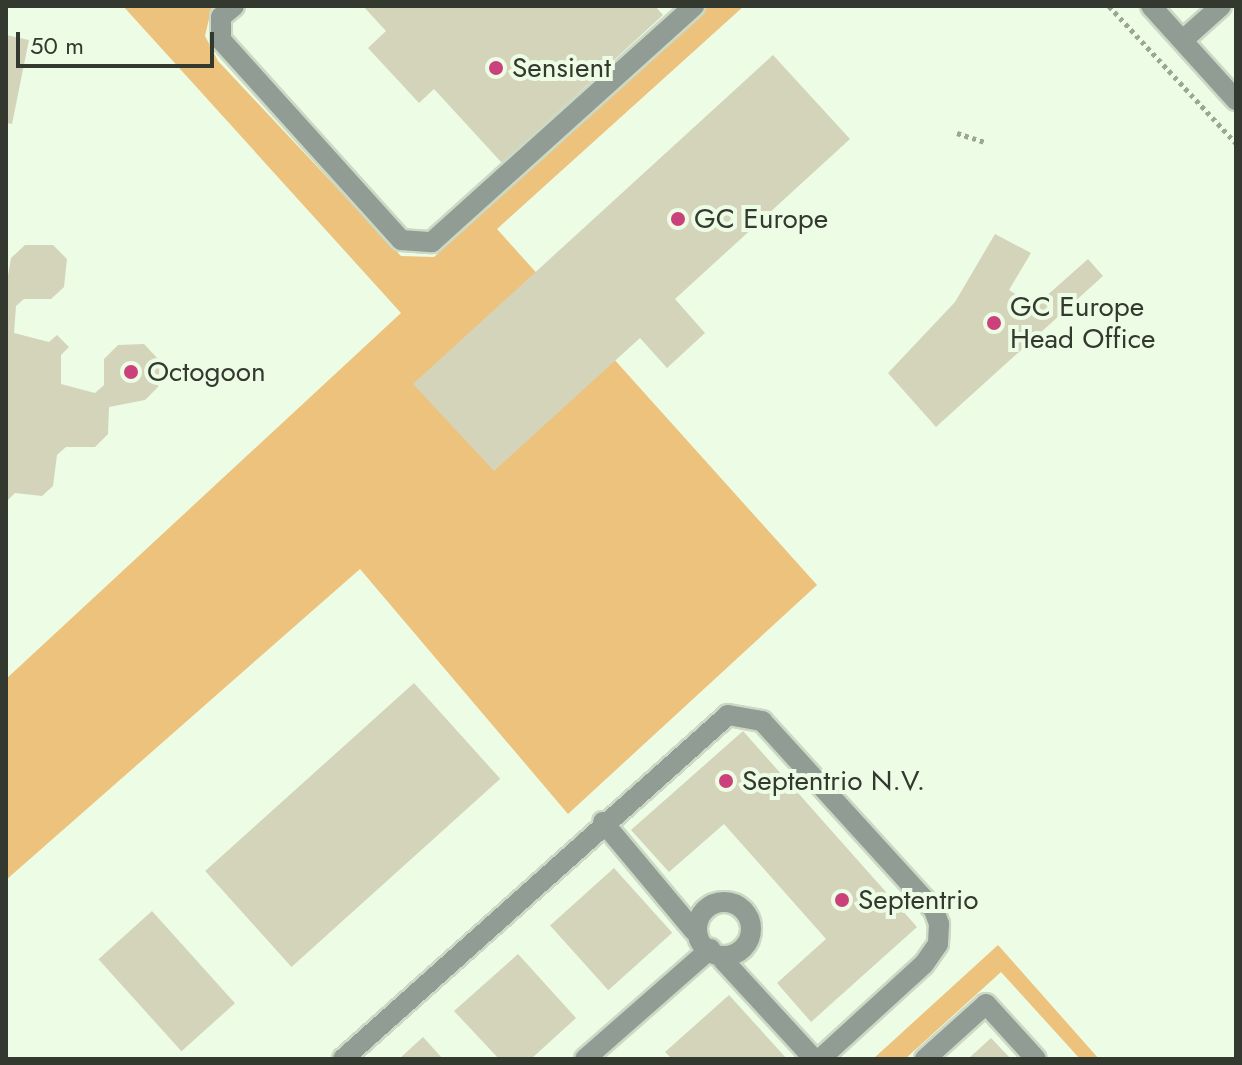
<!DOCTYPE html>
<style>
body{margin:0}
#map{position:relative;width:1242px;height:1065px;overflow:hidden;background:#edfce4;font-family:Jost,sans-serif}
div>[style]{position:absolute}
.green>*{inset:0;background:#ecc27d}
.building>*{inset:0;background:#d4d4bb;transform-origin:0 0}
.path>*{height:5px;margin-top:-2.5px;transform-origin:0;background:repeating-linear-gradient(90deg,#9ba694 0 4px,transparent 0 8px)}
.roads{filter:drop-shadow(2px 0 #ccd9c4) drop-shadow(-2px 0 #ccd9c4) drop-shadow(0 2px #ccd9c4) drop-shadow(0 -2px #ccd9c4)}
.minor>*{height:20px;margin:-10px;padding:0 10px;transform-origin:10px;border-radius:10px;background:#919c95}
.minor>.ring{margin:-10px;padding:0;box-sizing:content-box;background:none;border:20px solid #919c95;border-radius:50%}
.dots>*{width:22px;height:22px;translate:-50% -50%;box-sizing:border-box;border:4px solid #edfce4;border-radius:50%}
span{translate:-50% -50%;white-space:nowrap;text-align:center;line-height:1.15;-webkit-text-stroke:8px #edfce4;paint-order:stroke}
.poi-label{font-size:28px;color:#343930}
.left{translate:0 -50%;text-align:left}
.frame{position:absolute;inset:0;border:8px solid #343930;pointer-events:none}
.scale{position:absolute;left:16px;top:32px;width:198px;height:36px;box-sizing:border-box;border:4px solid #343930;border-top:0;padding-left:10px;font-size:24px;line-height:28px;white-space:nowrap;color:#343930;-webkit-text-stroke:6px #edfce4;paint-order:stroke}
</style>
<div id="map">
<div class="green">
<div style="clip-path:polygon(123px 6px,212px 6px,205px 36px,218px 61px,401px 256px,434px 257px,708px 6px,744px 6px,497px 229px,817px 585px,568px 814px,360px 569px,6px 880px,6px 679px,401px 313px)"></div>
<div style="clip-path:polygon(998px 945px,1099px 1059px,1080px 1059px,1001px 972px,905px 1059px,873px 1059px)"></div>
</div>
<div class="building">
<div style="clip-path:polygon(363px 6px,655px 6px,663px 15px,502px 163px,434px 89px,419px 103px,368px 48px,386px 31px)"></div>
<div style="clip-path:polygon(6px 35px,29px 40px,12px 124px,6px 123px)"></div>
<div style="clip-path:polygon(773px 55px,850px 139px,675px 299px,705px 333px,667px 368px,640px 338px,494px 471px,413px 384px)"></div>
<div style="clip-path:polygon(995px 234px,1031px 253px,1009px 290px,1035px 306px,1088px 259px,1103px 276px,936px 427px,888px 373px,955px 302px)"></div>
<div style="clip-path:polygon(25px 245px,53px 245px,67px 259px,64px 287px,51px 299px,24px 299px,16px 306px,14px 333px,49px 342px,57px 335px,69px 347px,61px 355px,61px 384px,95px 393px,104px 385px,104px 359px,118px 345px,144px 344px,160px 361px,158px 387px,145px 400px,109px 407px,108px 434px,95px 447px,66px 447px,57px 455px,53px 486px,42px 496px,15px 493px,6px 502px,6px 288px,11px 258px)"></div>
<div style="left:414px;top:683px;width:129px;height:281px;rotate:48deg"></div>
<div style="clip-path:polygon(743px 731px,917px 927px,811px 1022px,777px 983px,826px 939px,724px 824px,669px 872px,631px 830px)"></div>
<div style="left:614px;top:868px;width:87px;height:86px;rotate:48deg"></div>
<div style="left:152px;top:911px;width:124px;height:72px;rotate:48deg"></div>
<div style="clip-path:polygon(518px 954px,576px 1018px,531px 1059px,499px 1059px,454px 1011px)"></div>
<div style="clip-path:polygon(729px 995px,787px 1059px,672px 1059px,665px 1052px)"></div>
<div style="clip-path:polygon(423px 1037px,443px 1059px,399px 1059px)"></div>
<div style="clip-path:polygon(991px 1038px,1011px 1059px,968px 1059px)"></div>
</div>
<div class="path">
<div style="left:1109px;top:6px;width:187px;rotate:47.2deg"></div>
<div style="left:957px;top:133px;width:28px;rotate:18deg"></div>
</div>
<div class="roads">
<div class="minor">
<div style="left:234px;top:6px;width:17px;rotate:140deg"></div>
<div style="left:221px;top:17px;width:23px;rotate:90deg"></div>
<div style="left:221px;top:40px;width:269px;rotate:48deg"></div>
<div style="left:401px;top:240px;width:31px;rotate:4deg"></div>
<div style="left:432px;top:242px;width:353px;rotate:-42deg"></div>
<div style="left:1151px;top:6px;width:127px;rotate:47.9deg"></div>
<div style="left:1183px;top:40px;width:51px;rotate:-41.8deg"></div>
<div style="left:603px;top:822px;width:142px;rotate:50.1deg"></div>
<div class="ring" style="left:697px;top:902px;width:34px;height:34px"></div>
<div style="left:723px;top:960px;width:134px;rotate:47.4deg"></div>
<div style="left:343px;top:1059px;width:516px;rotate:-41.78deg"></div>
<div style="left:728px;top:715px;width:35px;rotate:10deg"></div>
<div style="left:762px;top:721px;width:256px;rotate:47.7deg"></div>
<div style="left:934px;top:910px;width:15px;rotate:70deg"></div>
<div style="left:939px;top:924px;width:20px;rotate:93deg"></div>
<div style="left:938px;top:944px;width:24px;rotate:125deg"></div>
<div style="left:924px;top:964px;width:141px;rotate:137.6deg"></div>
<div style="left:585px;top:1059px;width:167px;rotate:-41.3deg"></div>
<div style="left:925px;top:1059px;width:82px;rotate:-42deg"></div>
<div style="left:986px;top:1004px;width:74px;rotate:47.7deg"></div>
</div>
</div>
<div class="dots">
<div style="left:496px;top:68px;background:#cb417b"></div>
<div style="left:678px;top:219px;background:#cb417b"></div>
<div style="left:994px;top:323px;background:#cb417b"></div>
<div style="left:131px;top:372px;background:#cb417b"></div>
<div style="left:726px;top:781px;background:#cb417b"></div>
<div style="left:842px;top:900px;background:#cb417b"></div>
</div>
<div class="poi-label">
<span class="left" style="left:512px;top:68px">Sensient</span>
<span class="left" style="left:694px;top:219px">GC Europe</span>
<span class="left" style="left:1010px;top:323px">GC Europe<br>Head Office</span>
<span class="left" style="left:147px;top:372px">Octogoon</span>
<span class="left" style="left:742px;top:781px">Septentrio N.V.</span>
<span class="left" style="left:858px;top:900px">Septentrio</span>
</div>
<div class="frame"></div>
<div class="scale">50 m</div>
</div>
